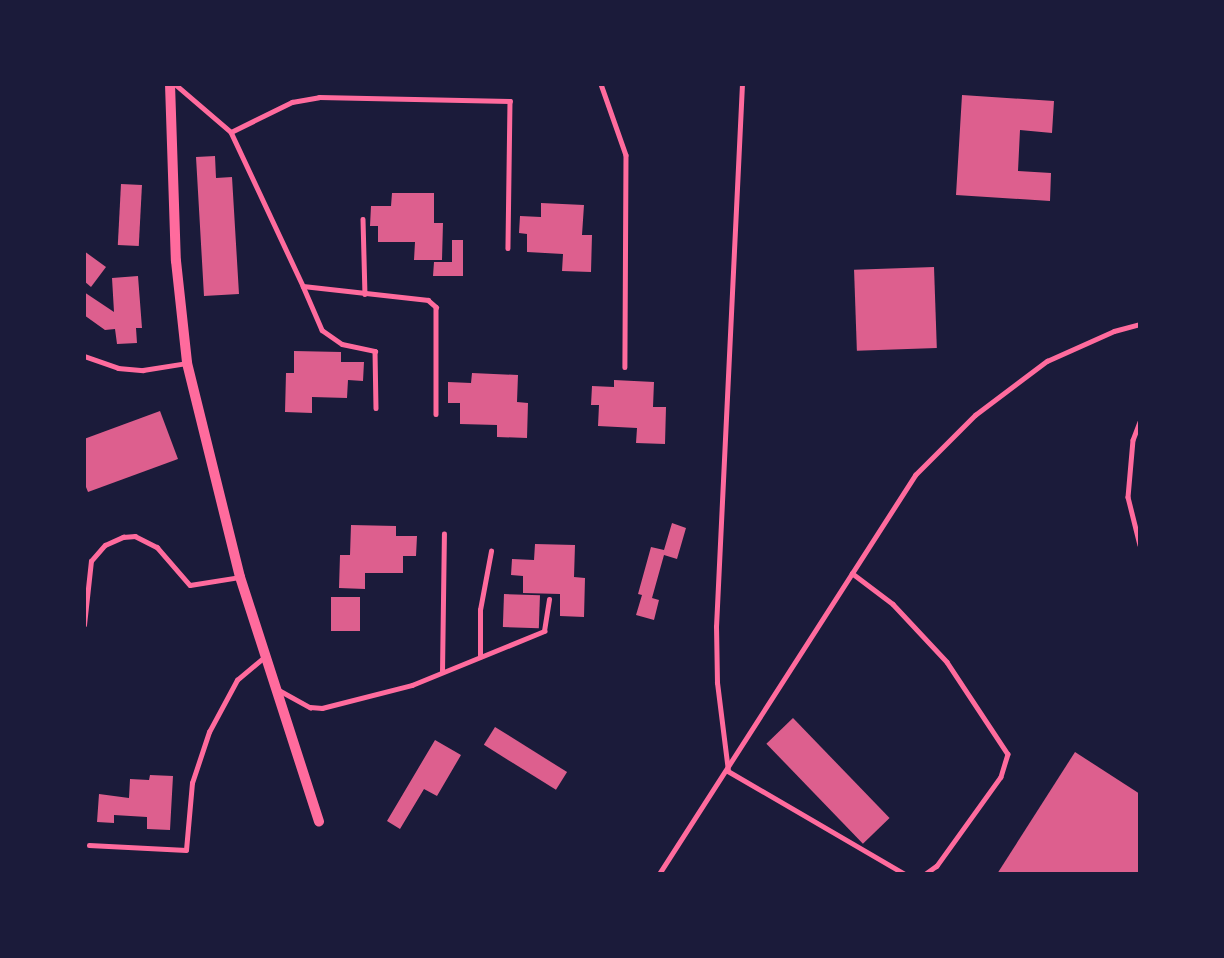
<!DOCTYPE html>
<style>
body{margin:0}
#map{position:relative;width:1224px;height:958px;overflow:hidden;background:#1b1b3a;font-family:Karla,sans-serif}
div>[style]{position:absolute}
.building>*{inset:0;background:#dd5f8e;transform-origin:0 0}
.service>*{height:4.5px;margin:-2.25px;padding:0 2.25px;transform-origin:2.25px;border-radius:2.25px;background:#ff6b9d}
.tertiary>*{height:10px;margin:-5px;padding:0 5px;transform-origin:5px;border-radius:5px;background:#ff6b9d}
span{translate:-50% -50%;white-space:nowrap;text-align:center;line-height:1.15;-webkit-text-stroke:4.5px #1b1b3a;paint-order:stroke}
.frame{position:absolute;inset:0;border:86px solid #1b1b3a;pointer-events:none}
</style>
<div id="map">
<div class="building">
<div style="clip-path:polygon(962px 95px,1054px 101px,1052px 133px,1020px 130px,1018px 171px,1051px 173px,1050px 201px,956px 195px)"></div>
<div style="clip-path:polygon(215px 156px,216px 178px,232px 177px,239px 294px,204px 296px,196px 157px)"></div>
<div style="left:121px;top:184px;width:21px;height:61px;rotate:3deg"></div>
<div style="clip-path:polygon(392px 193px,434px 193px,434px 223px,443px 223px,442px 260px,414px 260px,415px 242px,378px 242px,378px 226px,370px 226px,371px 206px,391px 206px)"></div>
<div style="clip-path:polygon(541px 203px,584px 205px,582px 235px,592px 235px,591px 272px,562px 271px,563px 254px,527px 252px,527px 234px,519px 233px,520px 216px,541px 217px)"></div>
<div style="clip-path:polygon(452px 240px,463px 240px,463px 276px,433px 276px,434px 262px,452px 262px)"></div>
<div style="clip-path:polygon(84px 251px,106px 267px,91px 287px,84px 281px)"></div>
<div style="left:934px;top:267px;width:81px;height:80px;rotate:88deg"></div>
<div style="clip-path:polygon(138px 276px,142px 328px,136px 328px,137px 343px,117px 344px,115px 329px,105px 330px,84px 315px,84px 292px,114px 312px,112px 278px)"></div>
<div style="clip-path:polygon(294px 351px,341px 352px,341px 362px,364px 362px,363px 381px,348px 380px,347px 398px,312px 397px,312px 413px,285px 412px,286px 373px,294px 373px)"></div>
<div style="clip-path:polygon(472px 373px,518px 375px,517px 402px,528px 403px,527px 438px,497px 437px,497px 425px,460px 424px,460px 403px,448px 403px,448px 382px,471px 383px)"></div>
<div style="clip-path:polygon(614px 380px,654px 382px,653px 407px,666px 407px,665px 444px,636px 443px,637px 428px,598px 426px,599px 405px,591px 405px,592px 386px,614px 387px)"></div>
<div style="clip-path:polygon(160px 411px,178px 459px,88px 492px,84px 482px,84px 439px)"></div>
<div style="clip-path:polygon(672px 523px,686px 528px,677px 559px,664px 555px,652px 598px,659px 600px,654px 620px,636px 615px,642px 595px,638px 594px,651px 547px,664px 550px)"></div>
<div style="clip-path:polygon(351px 525px,396px 526px,396px 536px,417px 536px,416px 556px,403px 556px,403px 573px,365px 573px,365px 589px,339px 588px,340px 555px,350px 555px)"></div>
<div style="clip-path:polygon(535px 544px,575px 545px,574px 577px,585px 578px,584px 617px,560px 616px,560px 594px,523px 593px,523px 576px,511px 575px,512px 559px,534px 560px)"></div>
<div style="left:504px;top:594px;width:36px;height:33px;rotate:2deg"></div>
<div style="left:331px;top:597px;width:29px;height:34px"></div>
<div style="left:793px;top:718px;width:139px;height:37px;rotate:46deg"></div>
<div style="left:495px;top:727px;width:85px;height:21px;rotate:32deg"></div>
<div style="clip-path:polygon(435px 740px,461px 755px,437px 796px,424px 789px,400px 829px,387px 821px)"></div>
<div style="clip-path:polygon(1075px 752px,1140px 794px,1140px 874px,997px 874px)"></div>
<div style="clip-path:polygon(150px 775px,173px 776px,170px 830px,147px 829px,147px 817px,114px 815px,114px 823px,97px 822px,99px 794px,129px 798px,130px 779px,149px 780px)"></div>
</div>
<div class="service">
<div style="left:175px;top:84px;width:74px;rotate:40.6deg"></div>
<div style="left:231px;top:132px;width:170px;rotate:64.9deg"></div>
<div style="left:303px;top:286px;width:126px;rotate:6.4deg"></div>
<div style="left:428px;top:300px;width:11px;rotate:41deg"></div>
<div style="left:436px;top:307px;width:107px;rotate:90deg"></div>
<div style="left:601px;top:84px;width:75px;rotate:70.6deg"></div>
<div style="left:626px;top:155px;width:212px;rotate:90.3deg"></div>
<div style="left:231px;top:132px;width:68px;rotate:-26.2deg"></div>
<div style="left:292px;top:102px;width:27px;rotate:-10deg"></div>
<div style="left:319px;top:97px;width:191px;rotate:1.2deg"></div>
<div style="left:510px;top:101px;width:147px;rotate:90.8deg"></div>
<div style="left:363px;top:219px;width:75px;rotate:88.5deg"></div>
<div style="left:303px;top:286px;width:48px;rotate:66.6deg"></div>
<div style="left:322px;top:330px;width:24px;rotate:35deg"></div>
<div style="left:342px;top:344px;width:34px;rotate:12deg"></div>
<div style="left:375px;top:351px;width:57px;rotate:89deg"></div>
<div style="left:84px;top:356px;width:36px;rotate:19deg"></div>
<div style="left:118px;top:368px;width:25px;rotate:5deg"></div>
<div style="left:143px;top:370px;width:45px;rotate:-9deg"></div>
<div style="left:1140px;top:422px;width:19px;rotate:111deg"></div>
<div style="left:1133px;top:440px;width:57px;rotate:95deg"></div>
<div style="left:1128px;top:497px;width:49px;rotate:76deg"></div>
<div style="left:852px;top:573px;width:51px;rotate:37.1deg"></div>
<div style="left:893px;top:604px;width:79px;rotate:47deg"></div>
<div style="left:947px;top:662px;width:110px;rotate:56.5deg"></div>
<div style="left:1008px;top:754px;width:24px;rotate:107deg"></div>
<div style="left:1001px;top:777px;width:110px;rotate:125.7deg"></div>
<div style="left:937px;top:866px;width:14px;rotate:144deg"></div>
<div style="left:84px;top:625px;width:64px;rotate:-83.8deg"></div>
<div style="left:91px;top:561px;width:21px;rotate:-49deg"></div>
<div style="left:105px;top:545px;width:20px;rotate:-24deg"></div>
<div style="left:123px;top:537px;width:12px;rotate:-5deg"></div>
<div style="left:135px;top:536px;width:25px;rotate:27deg"></div>
<div style="left:157px;top:547px;width:50px;rotate:49deg"></div>
<div style="left:190px;top:585px;width:51px;rotate:-9.1deg"></div>
<div style="left:480px;top:657px;width:47px;rotate:-90deg"></div>
<div style="left:480px;top:610px;width:60px;rotate:-79.4deg"></div>
<div style="left:442px;top:672px;width:138px;rotate:-89.2deg"></div>
<div style="left:277px;top:689px;width:38px;rotate:29deg"></div>
<div style="left:310px;top:707px;width:12px;rotate:5deg"></div>
<div style="left:322px;top:708px;width:93px;rotate:-14.3deg"></div>
<div style="left:412px;top:685px;width:143px;rotate:-22.2deg"></div>
<div style="left:544px;top:631px;width:32px;rotate:-81deg"></div>
<div style="left:728px;top:771px;width:89px;rotate:-97.1deg"></div>
<div style="left:717px;top:683px;width:56px;rotate:-91deg"></div>
<div style="left:716px;top:627px;width:544px;rotate:-87.26deg"></div>
<div style="left:728px;top:771px;width:205px;rotate:30.2deg"></div>
<div style="left:89px;top:845px;width:97px;rotate:3deg"></div>
<div style="left:186px;top:850px;width:67px;rotate:-84.9deg"></div>
<div style="left:192px;top:783px;width:54px;rotate:-71.6deg"></div>
<div style="left:209px;top:732px;width:59px;rotate:-61.7deg"></div>
<div style="left:237px;top:680px;width:35px;rotate:-40deg"></div>
<div style="left:659px;top:874px;width:474px;rotate:-57.3deg"></div>
<div style="left:915px;top:475px;width:85px;rotate:-45deg"></div>
<div style="left:975px;top:415px;width:90px;rotate:-36.9deg"></div>
<div style="left:1047px;top:361px;width:73px;rotate:-24.1deg"></div>
<div style="left:1114px;top:331px;width:27px;rotate:-15deg"></div>
</div>
<div class="tertiary">
<div style="left:170px;top:84px;width:177px;rotate:88.1deg"></div>
<div style="left:176px;top:261px;width:103px;rotate:83.8deg"></div>
<div style="left:187px;top:363px;width:220px;rotate:76.1deg"></div>
<div style="left:240px;top:577px;width:257px;rotate:72.1deg"></div>
</div>
<div class="frame"></div>
</div>
